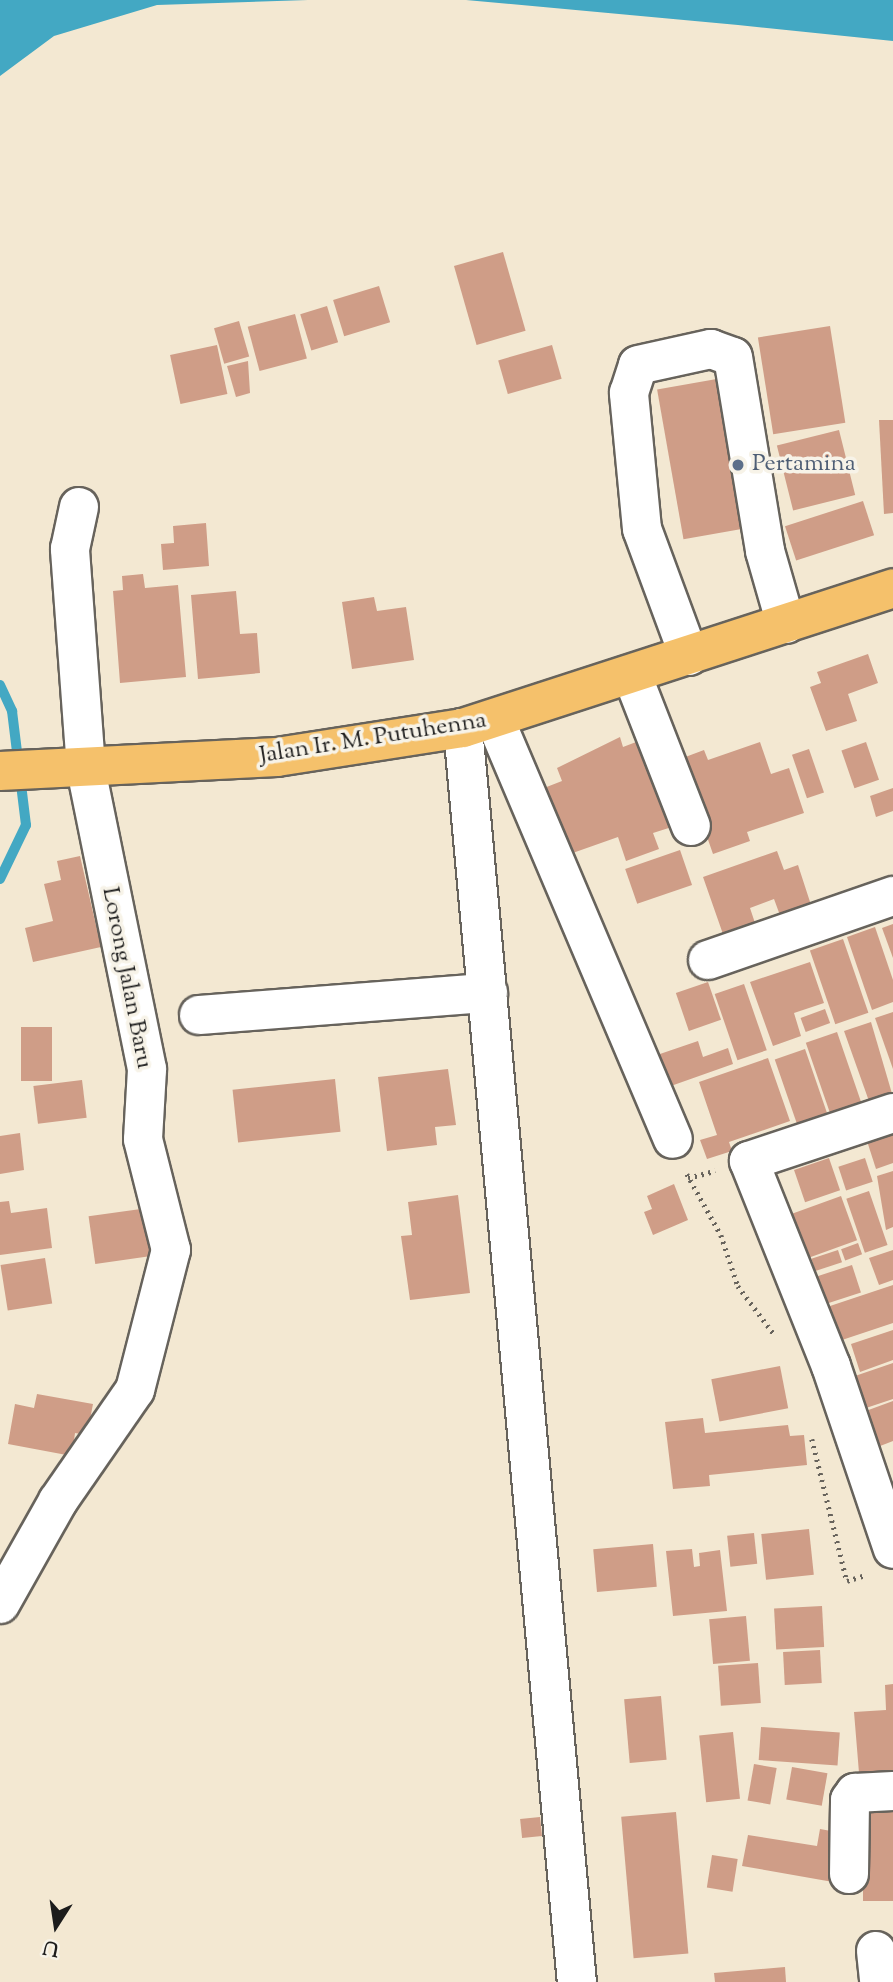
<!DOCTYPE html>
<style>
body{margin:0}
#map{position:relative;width:893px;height:1982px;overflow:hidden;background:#f3e8d2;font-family:"Sorts Mill Goudy",serif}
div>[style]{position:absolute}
.water>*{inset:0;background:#43a8c3}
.stream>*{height:10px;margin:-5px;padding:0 5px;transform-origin:5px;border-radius:5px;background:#43a8c3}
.building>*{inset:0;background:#cf9d87;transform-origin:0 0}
.path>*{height:4.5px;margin-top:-2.25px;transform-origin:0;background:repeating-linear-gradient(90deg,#67635c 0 2px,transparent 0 7px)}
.roads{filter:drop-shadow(2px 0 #67635c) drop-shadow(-2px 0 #67635c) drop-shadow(0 2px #67635c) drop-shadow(0 -2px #67635c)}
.minor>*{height:38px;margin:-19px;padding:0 19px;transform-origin:19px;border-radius:19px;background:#fff}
.highway>*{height:38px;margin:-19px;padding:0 19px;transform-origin:19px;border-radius:19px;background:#f5c16b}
.dots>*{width:19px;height:19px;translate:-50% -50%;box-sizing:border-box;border:4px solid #f7f3e8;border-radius:50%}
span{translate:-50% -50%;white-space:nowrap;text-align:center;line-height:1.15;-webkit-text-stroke:7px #f7f3e8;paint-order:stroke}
.service-label{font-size:24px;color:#4e5e75}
.left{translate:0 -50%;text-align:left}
.street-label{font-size:24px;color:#1c1c1c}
.north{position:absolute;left:21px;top:1891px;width:70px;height:70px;-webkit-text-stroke:5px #f7f3e8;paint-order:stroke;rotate:192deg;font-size:19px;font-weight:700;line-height:28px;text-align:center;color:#1c1c1c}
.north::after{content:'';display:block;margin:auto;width:24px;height:32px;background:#1c1c1c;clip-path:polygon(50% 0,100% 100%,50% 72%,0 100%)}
</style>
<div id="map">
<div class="water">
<div style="clip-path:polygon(0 0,308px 0,157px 5px,54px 36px,0 76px)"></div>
<div style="clip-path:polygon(466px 0,893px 0,893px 41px,738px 25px)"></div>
</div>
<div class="stream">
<div style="left:0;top:685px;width:29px;rotate:65deg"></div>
<div style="left:12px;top:711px;width:115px;rotate:83deg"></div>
<div style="left:26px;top:825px;width:60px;rotate:115.7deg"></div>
</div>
<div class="building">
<div style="left:503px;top:252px;width:82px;height:51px;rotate:74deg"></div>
<div style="left:379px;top:286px;width:38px;height:48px;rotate:73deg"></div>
<div style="left:327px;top:306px;width:38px;height:28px;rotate:73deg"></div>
<div style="left:295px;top:314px;width:46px;height:49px;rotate:75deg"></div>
<div style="left:239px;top:321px;width:37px;height:26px;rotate:74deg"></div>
<div style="left:830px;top:326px;width:98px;height:73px;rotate:81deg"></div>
<div style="left:217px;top:345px;width:50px;height:48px;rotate:78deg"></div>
<div style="left:552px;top:345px;width:35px;height:56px;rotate:74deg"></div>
<div style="clip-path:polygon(248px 361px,250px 393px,236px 397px,227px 366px)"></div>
<div style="left:728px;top:377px;width:152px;height:72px;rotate:80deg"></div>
<div style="clip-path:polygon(879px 420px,893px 420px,893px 513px,884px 514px)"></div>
<div style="left:839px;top:430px;width:67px;height:64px;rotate:76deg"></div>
<div style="left:863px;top:501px;width:36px;height:82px;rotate:72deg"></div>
<div style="clip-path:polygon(206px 523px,209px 566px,163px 570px,161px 544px,174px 543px,173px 526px)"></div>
<div style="clip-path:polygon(143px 574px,145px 588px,178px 585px,186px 677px,120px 683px,113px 591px,123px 590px,122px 576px)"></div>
<div style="clip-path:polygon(236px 591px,240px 634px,257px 633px,260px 673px,198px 679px,191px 595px)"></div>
<div style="clip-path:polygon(374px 597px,377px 611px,406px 607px,414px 660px,352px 669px,342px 602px)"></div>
<div style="clip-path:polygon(868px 654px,878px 683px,848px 694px,857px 721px,826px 731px,810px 687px,821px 683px,817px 672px)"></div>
<div style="clip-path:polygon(620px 737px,623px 747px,644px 739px,675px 826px,653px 833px,659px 849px,626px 861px,618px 837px,567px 855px,544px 788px,562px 781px,557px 768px)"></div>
<div style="clip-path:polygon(760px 742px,771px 774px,789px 768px,804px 813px,747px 832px,750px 841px,713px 854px,680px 759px,704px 750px,708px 760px)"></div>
<div style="left:866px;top:742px;width:40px;height:26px;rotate:71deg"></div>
<div style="left:809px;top:749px;width:46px;height:18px;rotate:71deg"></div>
<div style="clip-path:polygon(893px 788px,893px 811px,876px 817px,870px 796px)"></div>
<div style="left:680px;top:850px;width:37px;height:58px;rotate:71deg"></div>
<div style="clip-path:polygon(777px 851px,784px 870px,798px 865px,812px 908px,781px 918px,774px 899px,750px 908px,756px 926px,724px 937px,703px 877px)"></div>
<div style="clip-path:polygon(80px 856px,101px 947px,33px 962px,25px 928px,53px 921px,44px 884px,61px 880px,57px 861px)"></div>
<div style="clip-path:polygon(893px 924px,893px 958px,882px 928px)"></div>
<div style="clip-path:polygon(875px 927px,893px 980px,893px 1002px,872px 1010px,847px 937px)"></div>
<div style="left:843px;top:939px;width:78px;height:35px;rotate:71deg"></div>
<div style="clip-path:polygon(810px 962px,824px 1003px,794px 1013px,801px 1036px,773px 1046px,750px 982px)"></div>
<div style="left:708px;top:982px;width:40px;height:34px;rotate:71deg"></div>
<div style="left:744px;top:984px;width:70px;height:31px;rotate:71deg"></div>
<div style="left:825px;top:1009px;width:15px;height:26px;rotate:70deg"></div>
<div style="clip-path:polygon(893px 1012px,893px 1069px,875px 1018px)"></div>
<div style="clip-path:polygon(871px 1022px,893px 1097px,870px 1104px,844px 1031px)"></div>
<div style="left:21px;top:1027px;width:31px;height:54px"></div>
<div style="left:837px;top:1032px;width:83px;height:33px;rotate:71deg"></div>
<div style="clip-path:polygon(698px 1041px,703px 1057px,728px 1048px,733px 1064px,668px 1087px,657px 1055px)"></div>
<div style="left:805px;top:1049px;width:79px;height:32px;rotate:71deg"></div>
<div style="clip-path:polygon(768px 1058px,790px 1121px,729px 1142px,732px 1151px,707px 1159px,700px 1140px,717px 1135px,699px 1082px)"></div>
<div style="clip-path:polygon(448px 1069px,456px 1125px,435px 1127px,437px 1145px,387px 1151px,378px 1077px)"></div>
<div style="left:335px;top:1079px;width:53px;height:103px;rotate:84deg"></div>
<div style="left:82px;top:1080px;width:38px;height:49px;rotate:83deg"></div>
<div style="clip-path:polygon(893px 1132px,893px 1163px,876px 1169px,867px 1141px)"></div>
<div style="clip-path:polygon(20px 1133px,24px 1170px,0 1174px,0 1136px)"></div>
<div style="left:829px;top:1158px;width:34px;height:37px;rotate:71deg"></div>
<div style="left:865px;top:1158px;width:25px;height:28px;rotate:72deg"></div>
<div style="clip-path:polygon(893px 1171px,893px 1227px,886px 1230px,877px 1176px)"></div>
<div style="clip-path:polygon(674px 1184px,688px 1220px,653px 1235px,644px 1212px,652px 1209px,647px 1196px)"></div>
<div style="left:869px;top:1191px;width:57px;height:24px;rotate:71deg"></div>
<div style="clip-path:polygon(458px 1195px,470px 1293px,410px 1300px,401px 1236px,412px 1235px,408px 1202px)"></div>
<div style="left:841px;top:1196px;width:47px;height:58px;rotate:70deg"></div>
<div style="clip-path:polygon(9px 1201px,11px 1213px,47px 1208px,52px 1248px,0 1255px,0 1202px)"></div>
<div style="left:148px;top:1208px;width:48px;height:60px;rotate:82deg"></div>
<div style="left:858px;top:1243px;width:12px;height:18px;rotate:70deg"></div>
<div style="left:838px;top:1250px;width:13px;height:28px;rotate:72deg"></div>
<div style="clip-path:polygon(893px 1250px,893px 1280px,879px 1285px,869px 1258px)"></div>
<div style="left:45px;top:1258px;width:46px;height:45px;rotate:81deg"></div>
<div style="left:852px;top:1265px;width:29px;height:38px;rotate:72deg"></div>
<div style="clip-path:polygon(893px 1285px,893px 1323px,836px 1342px,824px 1308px)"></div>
<div style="clip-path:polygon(893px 1330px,893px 1360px,860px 1372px,851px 1344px)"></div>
<div style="clip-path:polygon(893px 1363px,893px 1399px,866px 1408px,855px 1376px)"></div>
<div style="left:780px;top:1366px;width:43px;height:70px;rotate:79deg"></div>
<div style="clip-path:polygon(37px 1394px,93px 1404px,87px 1435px,75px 1433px,72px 1456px,8px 1444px,15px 1404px,34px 1408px)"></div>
<div style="clip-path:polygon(893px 1401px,893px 1441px,875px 1448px,863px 1412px)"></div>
<div style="clip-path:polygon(703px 1418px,705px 1433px,788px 1425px,790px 1436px,804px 1435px,807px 1465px,709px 1475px,710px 1486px,673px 1489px,665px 1422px)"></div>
<div style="left:809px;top:1529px;width:46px;height:48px;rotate:84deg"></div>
<div style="left:754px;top:1533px;width:31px;height:27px;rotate:84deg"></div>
<div style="left:653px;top:1544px;width:43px;height:60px;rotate:85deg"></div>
<div style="clip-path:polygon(692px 1549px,694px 1567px,700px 1566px,699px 1553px,720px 1550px,727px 1611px,673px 1616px,666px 1551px)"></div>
<div style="left:822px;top:1606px;width:41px;height:48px;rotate:87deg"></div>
<div style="left:746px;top:1616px;width:45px;height:37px;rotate:85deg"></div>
<div style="left:820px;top:1650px;width:33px;height:37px;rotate:87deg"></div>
<div style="left:758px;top:1663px;width:40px;height:40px;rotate:86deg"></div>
<div style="clip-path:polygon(893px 1684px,893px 1782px,860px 1785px,854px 1712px,886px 1710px,885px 1685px)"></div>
<div style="left:661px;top:1696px;width:64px;height:37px;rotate:85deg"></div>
<div style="left:761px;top:1727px;width:79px;height:33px;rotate:4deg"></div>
<div style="left:733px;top:1732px;width:67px;height:34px;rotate:84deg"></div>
<div style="left:754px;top:1764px;width:23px;height:37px;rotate:10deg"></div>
<div style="left:792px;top:1767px;width:36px;height:33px;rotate:10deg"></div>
<div style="left:893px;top:1805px;width:96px;height:30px;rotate:90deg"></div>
<div style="left:676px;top:1812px;width:142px;height:55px;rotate:85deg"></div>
<div style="left:540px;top:1817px;width:19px;height:20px;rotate:84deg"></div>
<div style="clip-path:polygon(820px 1829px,842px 1833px,833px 1882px,742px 1866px,748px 1835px,817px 1846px)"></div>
<div style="left:712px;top:1855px;width:26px;height:33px;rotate:9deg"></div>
<div style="clip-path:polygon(785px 1967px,786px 1982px,715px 1982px,714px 1973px)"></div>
</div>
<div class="path">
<div style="left:687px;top:1174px;width:70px;rotate:60.9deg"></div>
<div style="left:721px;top:1235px;width:54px;rotate:71.6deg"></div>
<div style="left:738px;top:1286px;width:60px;rotate:53.1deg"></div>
<div style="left:688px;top:1178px;width:28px;rotate:-15deg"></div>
<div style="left:812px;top:1439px;width:146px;rotate:76.2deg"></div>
<div style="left:847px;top:1581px;width:19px;rotate:-18deg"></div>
</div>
<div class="roads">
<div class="minor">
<div style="left:689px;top:656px;width:135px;rotate:-110.3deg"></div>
<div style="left:642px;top:529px;width:137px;rotate:-95.5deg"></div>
<div style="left:629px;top:393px;width:29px;rotate:-72deg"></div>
<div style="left:638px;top:365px;width:75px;rotate:-12.4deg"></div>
<div style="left:711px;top:349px;width:23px;rotate:20deg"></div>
<div style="left:733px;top:357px;width:197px;rotate:80.6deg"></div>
<div style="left:765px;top:551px;width:76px;rotate:74deg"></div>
<div style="left:632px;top:675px;width:162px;rotate:68.7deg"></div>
<div style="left:495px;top:720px;width:455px;rotate:67deg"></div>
<div style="left:463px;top:728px;width:1259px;rotate:84.81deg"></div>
<div style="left:708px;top:960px;width:196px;rotate:-19.1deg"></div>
<div style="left:199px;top:1015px;width:290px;rotate:-4.4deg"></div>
<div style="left:893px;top:1113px;width:152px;rotate:161.6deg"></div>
<div style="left:749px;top:1161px;width:221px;rotate:68.2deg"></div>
<div style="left:831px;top:1366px;width:193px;rotate:71.3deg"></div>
<div style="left:0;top:1604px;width:118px;rotate:-60.6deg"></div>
<div style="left:58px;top:1501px;width:135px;rotate:-55.3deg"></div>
<div style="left:135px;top:1390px;width:145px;rotate:-75.6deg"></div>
<div style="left:171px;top:1250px;width:114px;rotate:-104.2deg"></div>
<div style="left:143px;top:1139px;width:70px;rotate:-86.7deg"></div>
<div style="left:147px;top:1069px;width:307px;rotate:-101.5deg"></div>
<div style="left:86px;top:768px;width:220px;rotate:-94.2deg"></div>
<div style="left:70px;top:549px;width:43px;rotate:-77.9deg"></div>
<div style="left:849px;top:1874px;width:74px;rotate:-89.2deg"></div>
<div style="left:850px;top:1800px;width:9px;rotate:-54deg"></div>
<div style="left:855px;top:1793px;width:38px;rotate:-3deg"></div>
<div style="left:876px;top:1951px;width:31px;rotate:84deg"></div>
</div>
<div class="highway">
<div style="left:0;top:771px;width:277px;rotate:-2.9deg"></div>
<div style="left:277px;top:757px;width:188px;rotate:-8.9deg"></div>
<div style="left:463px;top:728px;width:452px;rotate:-18deg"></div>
</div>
</div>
<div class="dots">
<div style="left:738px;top:465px;background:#5c6f8a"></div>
</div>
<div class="service-label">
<span class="left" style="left:752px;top:465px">Pertamina</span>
</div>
<div class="street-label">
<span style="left:373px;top:739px;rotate:-9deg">Jalan Ir. M. Putuhenna</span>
<span style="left:126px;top:978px;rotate:79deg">Lorong Jalan Baru</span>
</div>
<div class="north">U</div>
</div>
